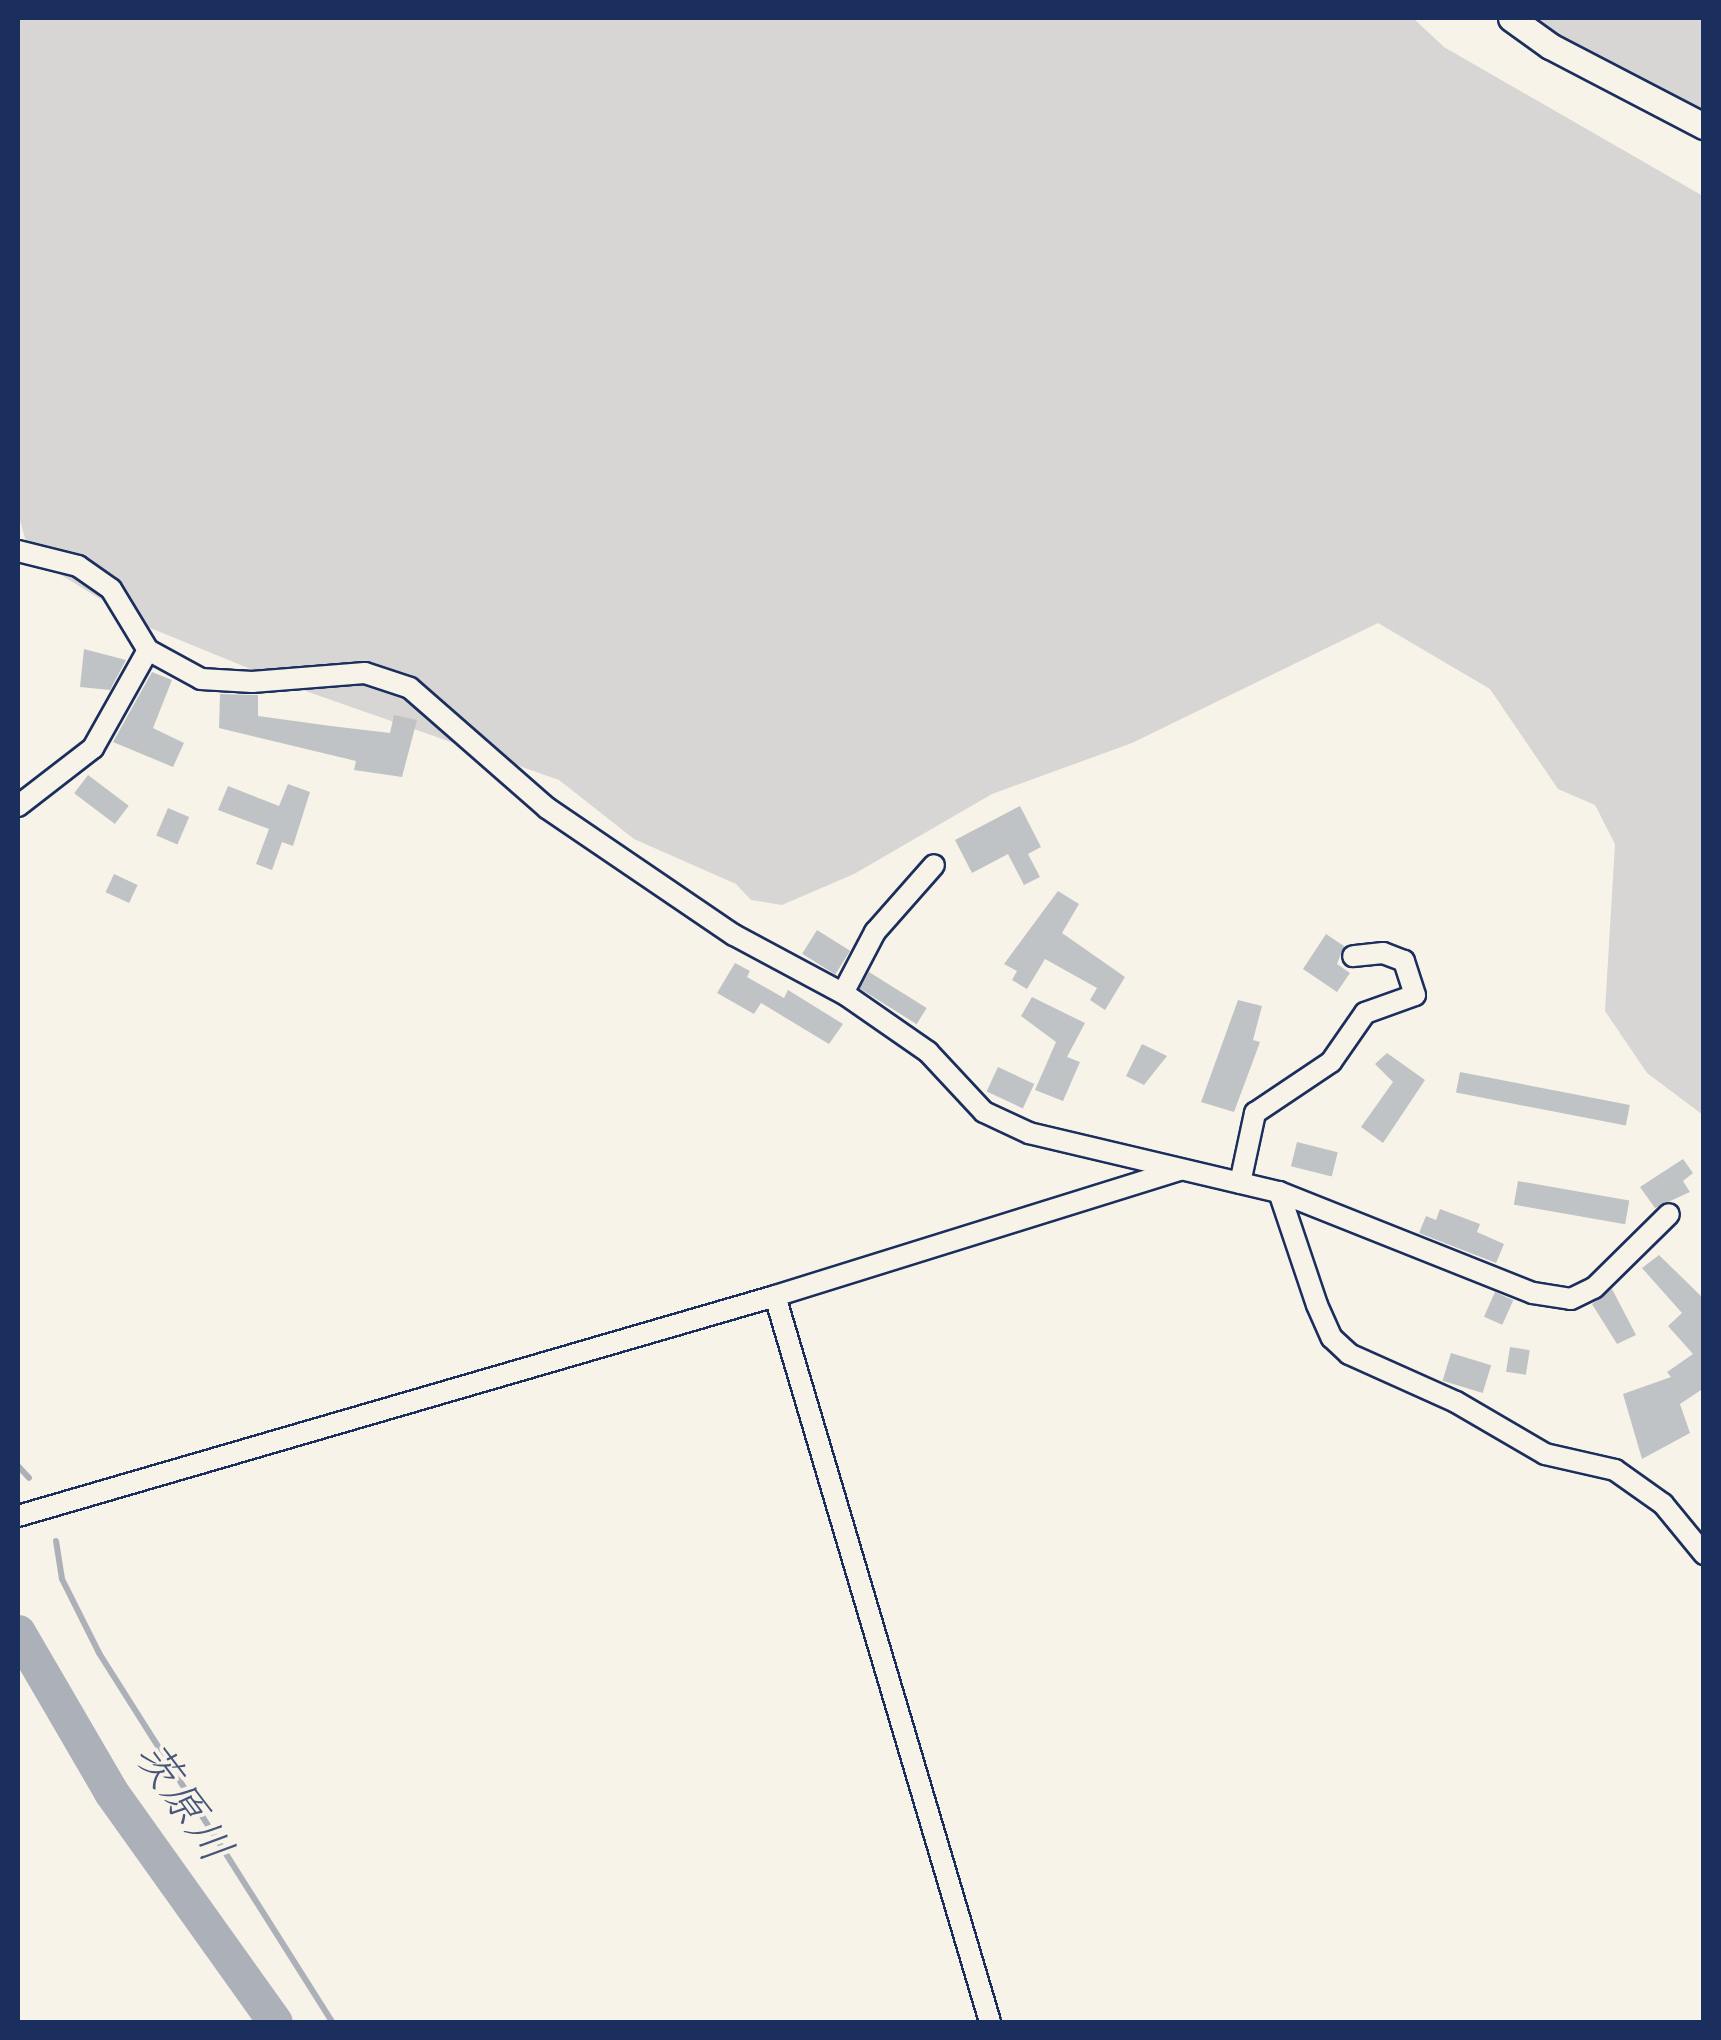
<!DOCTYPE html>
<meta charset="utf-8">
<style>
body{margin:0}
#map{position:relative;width:1721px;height:2040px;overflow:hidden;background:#f7f3e8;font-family:"Indie Flower","Klee One",sans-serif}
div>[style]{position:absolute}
.green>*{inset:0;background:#d7d6d4}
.stream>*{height:6px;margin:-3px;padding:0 3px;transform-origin:3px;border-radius:3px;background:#acb0b9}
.river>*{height:35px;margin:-17.5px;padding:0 17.5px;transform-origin:17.5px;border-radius:17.5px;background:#acb0b9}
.building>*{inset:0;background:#c0c3c5;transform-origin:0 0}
.roads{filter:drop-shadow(2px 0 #1b2f5e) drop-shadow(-2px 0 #1b2f5e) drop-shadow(0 2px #1b2f5e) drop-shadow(0 -2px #1b2f5e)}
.minor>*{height:20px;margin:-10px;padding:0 10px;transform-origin:10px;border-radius:10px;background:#f7f3e8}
.tertiary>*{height:25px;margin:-12.5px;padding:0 12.5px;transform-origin:12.5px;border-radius:12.5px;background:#f7f3e8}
span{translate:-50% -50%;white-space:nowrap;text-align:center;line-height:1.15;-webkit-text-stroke:8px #f7f3e8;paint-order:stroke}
.water-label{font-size:45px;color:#465679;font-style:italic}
.frame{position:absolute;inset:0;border:20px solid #1b2f5e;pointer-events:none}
</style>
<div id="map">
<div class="green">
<div style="clip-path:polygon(18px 18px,1413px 18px,1444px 47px,1703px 196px,1703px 1115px,1647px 1073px,1605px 1011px,1615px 844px,1595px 805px,1558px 789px,1490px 689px,1378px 623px,1132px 743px,992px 794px,854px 874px,782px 905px,751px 900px,736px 884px,634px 839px,559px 780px,297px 688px,143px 625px,30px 556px,18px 513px)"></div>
<div style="clip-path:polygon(1511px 18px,1703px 18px,1703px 126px)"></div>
</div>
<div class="stream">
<div style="left:18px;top:1466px;width:16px;rotate:47deg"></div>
<div style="left:56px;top:1541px;width:38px;rotate:81deg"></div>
<div style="left:62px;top:1579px;width:83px;rotate:63.4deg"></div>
<div style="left:99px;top:1653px;width:436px;rotate:57.7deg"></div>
</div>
<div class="river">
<div style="left:18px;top:1632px;width:185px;rotate:59.8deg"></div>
<div style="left:111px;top:1792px;width:282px;rotate:54.5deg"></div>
</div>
<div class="building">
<div style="clip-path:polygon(84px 649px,126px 660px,110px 690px,80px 687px)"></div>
<div style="clip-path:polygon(152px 672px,172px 680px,153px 728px,184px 743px,173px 767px,113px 742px)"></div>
<div style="clip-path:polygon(220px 694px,258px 695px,258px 716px,331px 726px,390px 733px,394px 715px,417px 720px,402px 777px,354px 770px,356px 761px,219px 728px)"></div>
<div style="left:88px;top:775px;width:51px;height:23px;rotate:37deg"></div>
<div style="clip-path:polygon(288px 784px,310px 792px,293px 846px,282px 842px,272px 870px,256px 864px,269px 829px,218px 810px,228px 786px,279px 806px)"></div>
<div style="clip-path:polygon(1020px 806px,1041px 847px,1028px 854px,1040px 877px,1024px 885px,1008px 854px,972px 873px,955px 840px)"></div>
<div style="left:168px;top:808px;width:23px;height:30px;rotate:23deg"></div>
<div style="left:114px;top:874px;width:26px;height:20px;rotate:25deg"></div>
<div style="clip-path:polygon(1058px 891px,1079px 904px,1062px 933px,1125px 977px,1105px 1010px,1090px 1000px,1097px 988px,1045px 959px,1027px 989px,1012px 980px,1017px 971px,1004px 964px)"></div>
<div style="left:817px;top:930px;width:39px;height:28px;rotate:32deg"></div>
<div style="clip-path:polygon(1326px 934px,1344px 946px,1337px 964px,1350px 973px,1337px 992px,1303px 969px)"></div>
<div style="clip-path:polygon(735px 963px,750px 971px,747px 977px,784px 998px,788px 990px,843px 1024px,829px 1044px,761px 1003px,754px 1014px,717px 993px)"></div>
<div style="left:869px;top:972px;width:68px;height:19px;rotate:32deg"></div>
<div style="clip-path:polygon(1032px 997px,1085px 1023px,1067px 1057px,1080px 1062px,1063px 1101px,1035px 1090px,1056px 1042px,1021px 1016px)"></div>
<div style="clip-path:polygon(1238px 1000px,1262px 1006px,1253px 1040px,1260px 1042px,1234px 1112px,1201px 1102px)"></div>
<div style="clip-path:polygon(1142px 1044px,1167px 1056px,1144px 1085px,1126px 1076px)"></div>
<div style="clip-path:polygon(1387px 1053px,1425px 1080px,1383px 1143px,1361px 1127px,1393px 1082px,1375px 1064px)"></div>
<div style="left:998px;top:1067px;width:40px;height:27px;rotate:25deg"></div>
<div style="left:1460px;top:1072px;width:173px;height:21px;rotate:11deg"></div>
<div style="left:1297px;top:1142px;width:42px;height:25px;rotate:14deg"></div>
<div style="clip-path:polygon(1683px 1159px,1693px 1173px,1683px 1181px,1690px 1192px,1655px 1208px,1640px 1187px)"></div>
<div style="left:1518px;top:1181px;width:113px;height:24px;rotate:10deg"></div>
<div style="clip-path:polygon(1440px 1209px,1480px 1224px,1477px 1232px,1504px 1244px,1496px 1263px,1419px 1233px,1426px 1216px,1436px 1220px)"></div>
<div style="clip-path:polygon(1659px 1255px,1704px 1299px,1704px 1388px,1680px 1404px,1690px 1433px,1642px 1459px,1623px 1394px,1671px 1377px,1667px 1372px,1693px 1354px,1668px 1326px,1682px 1313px,1642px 1268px)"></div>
<div style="clip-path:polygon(1612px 1289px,1636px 1335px,1617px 1344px,1592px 1304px)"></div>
<div style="left:1495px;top:1292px;width:20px;height:27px;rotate:24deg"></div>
<div style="left:1510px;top:1347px;width:20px;height:25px;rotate:9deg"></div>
<div style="left:1451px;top:1353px;width:42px;height:29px;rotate:17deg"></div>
</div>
<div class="roads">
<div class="minor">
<div style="left:18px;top:551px;width:62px;rotate:14deg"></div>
<div style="left:78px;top:566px;width:40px;rotate:34.9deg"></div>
<div style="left:111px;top:589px;width:71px;rotate:58.8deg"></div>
<div style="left:148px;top:650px;width:60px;rotate:28.7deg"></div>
<div style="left:201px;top:679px;width:51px;rotate:3.4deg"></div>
<div style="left:252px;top:682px;width:113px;rotate:-4.6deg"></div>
<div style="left:365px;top:673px;width:47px;rotate:18.4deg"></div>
<div style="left:410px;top:688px;width:182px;rotate:41.2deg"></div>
<div style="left:547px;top:808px;width:226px;rotate:34.2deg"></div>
<div style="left:734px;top:935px;width:127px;rotate:28.2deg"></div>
<div style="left:846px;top:995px;width:100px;rotate:34.8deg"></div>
<div style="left:928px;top:1052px;width:82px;rotate:47deg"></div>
<div style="left:984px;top:1112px;width:50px;rotate:25deg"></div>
<div style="left:1029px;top:1133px;width:257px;rotate:13.3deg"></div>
<div style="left:1279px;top:1192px;width:273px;rotate:21.7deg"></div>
<div style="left:1533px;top:1293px;width:38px;rotate:9deg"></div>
<div style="left:1571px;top:1299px;width:25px;rotate:-26deg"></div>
<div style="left:1594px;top:1288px;width:105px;rotate:-44.6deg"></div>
<div style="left:18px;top:806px;width:95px;rotate:-37.7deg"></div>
<div style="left:93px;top:748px;width:112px;rotate:-60.7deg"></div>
<div style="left:843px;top:993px;width:69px;rotate:-62.3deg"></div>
<div style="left:875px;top:932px;width:89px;rotate:-48.6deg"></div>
<div style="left:1240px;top:1183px;width:72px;rotate:-77.9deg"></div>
<div style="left:1255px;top:1113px;width:92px;rotate:-33.9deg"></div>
<div style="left:1331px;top:1062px;width:60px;rotate:-55.2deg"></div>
<div style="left:1365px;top:1013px;width:53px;rotate:-19.8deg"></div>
<div style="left:1415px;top:995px;width:36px;rotate:-108deg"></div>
<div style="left:1404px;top:961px;width:22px;rotate:-159deg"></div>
<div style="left:1383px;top:953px;width:30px;rotate:174deg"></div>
<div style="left:1279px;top:1192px;width:119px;rotate:71.4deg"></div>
<div style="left:1317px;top:1305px;width:36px;rotate:66deg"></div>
<div style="left:1332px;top:1338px;width:23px;rotate:43deg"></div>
<div style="left:1349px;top:1354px;width:117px;rotate:24.2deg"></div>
<div style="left:1456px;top:1402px;width:103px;rotate:30.3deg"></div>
<div style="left:1545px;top:1454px;width:72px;rotate:12.9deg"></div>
<div style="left:1615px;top:1470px;width:59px;rotate:35.3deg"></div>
<div style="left:1663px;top:1504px;width:65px;rotate:50.6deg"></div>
<div style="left:775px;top:1296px;width:757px;rotate:73.5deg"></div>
<div style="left:18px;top:1516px;width:788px;rotate:-16.2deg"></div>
<div style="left:775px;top:1296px;width:423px;rotate:-17.3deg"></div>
</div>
<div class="tertiary">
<div style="left:1511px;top:18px;width:48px;rotate:35.7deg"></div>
<div style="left:1550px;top:46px;width:174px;rotate:27.5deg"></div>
</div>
</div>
<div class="water-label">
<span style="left:180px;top:1804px;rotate:56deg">茨原川</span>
</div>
<div class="frame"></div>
</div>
